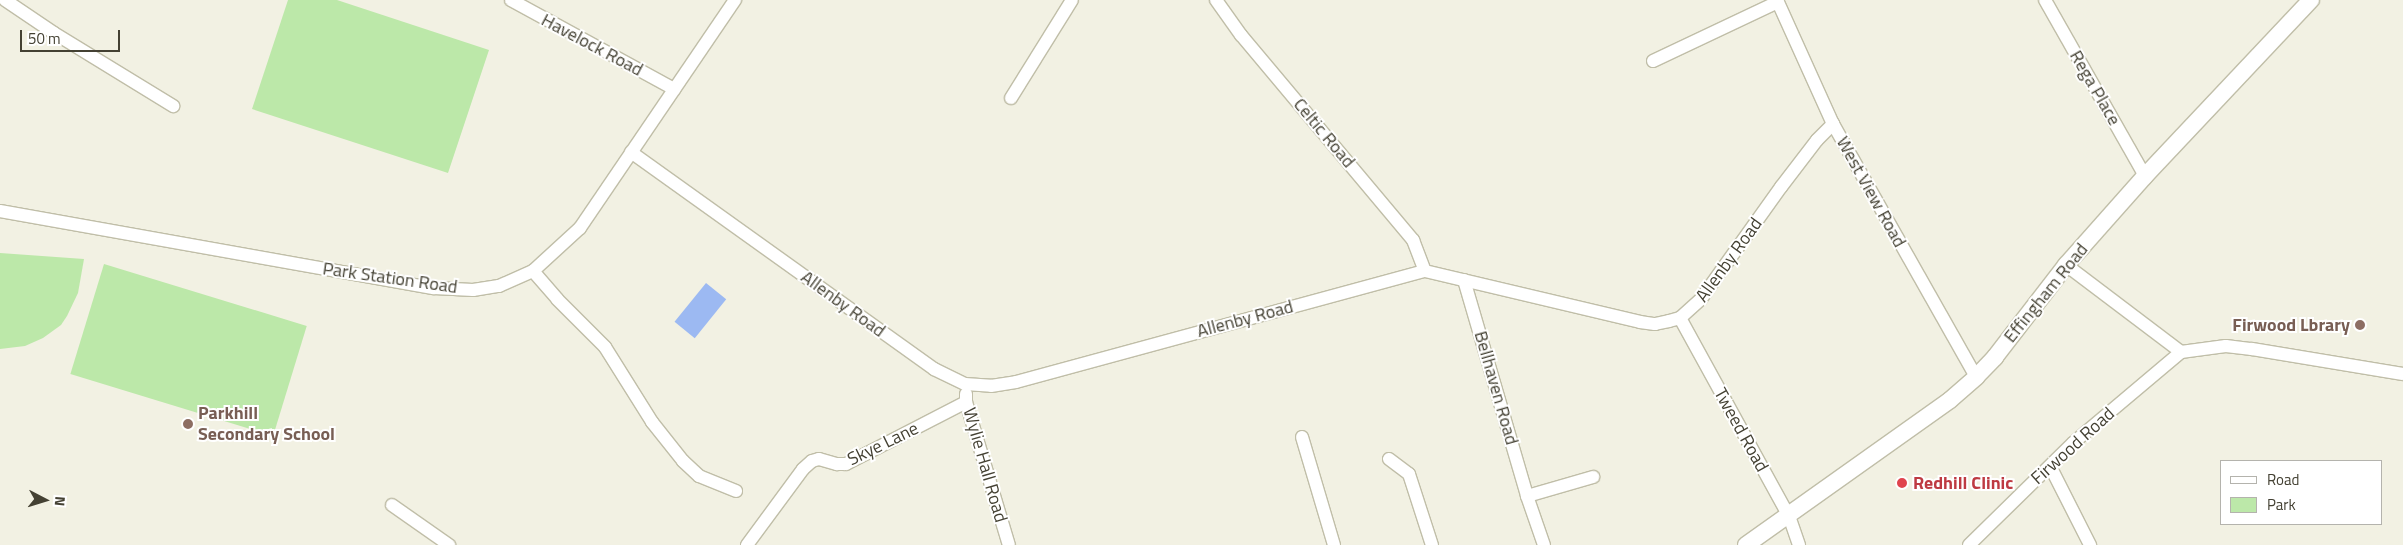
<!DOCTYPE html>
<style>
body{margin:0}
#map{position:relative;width:2403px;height:545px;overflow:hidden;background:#f2f1e3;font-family:"Titillium Web",sans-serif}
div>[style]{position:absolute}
.green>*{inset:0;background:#bce8a9;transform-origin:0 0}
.water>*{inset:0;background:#9cb9f2;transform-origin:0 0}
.roads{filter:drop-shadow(1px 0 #c0bea8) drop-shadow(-1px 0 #c0bea8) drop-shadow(0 1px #c0bea8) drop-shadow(0 -1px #c0bea8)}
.minor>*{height:12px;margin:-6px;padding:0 6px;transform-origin:6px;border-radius:6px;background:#fff}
.tertiary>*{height:16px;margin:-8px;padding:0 8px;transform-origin:8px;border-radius:8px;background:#fff}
.dots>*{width:14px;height:14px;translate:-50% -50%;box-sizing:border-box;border:2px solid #fff;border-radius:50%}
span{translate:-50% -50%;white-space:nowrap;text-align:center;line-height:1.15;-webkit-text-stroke:4px #fff;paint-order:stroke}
.street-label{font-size:18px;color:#444133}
.education-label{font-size:18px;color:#785e54;font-weight:700}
.right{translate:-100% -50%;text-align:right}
.left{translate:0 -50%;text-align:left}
.health-label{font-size:18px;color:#be3a42;font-weight:700}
.legend{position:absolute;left:2220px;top:460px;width:162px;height:65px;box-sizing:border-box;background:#fff;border:1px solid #b4b3ad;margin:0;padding:6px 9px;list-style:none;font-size:15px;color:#444133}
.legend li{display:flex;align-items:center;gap:10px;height:25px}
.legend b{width:25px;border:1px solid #b4b3ad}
.north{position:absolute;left:20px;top:475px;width:50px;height:50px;-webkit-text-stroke:4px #fff;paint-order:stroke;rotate:95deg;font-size:14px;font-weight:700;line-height:20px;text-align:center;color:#444133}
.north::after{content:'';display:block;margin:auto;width:18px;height:22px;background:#444133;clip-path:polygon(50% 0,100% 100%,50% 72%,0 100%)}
.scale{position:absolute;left:20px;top:30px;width:100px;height:22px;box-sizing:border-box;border:2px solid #444133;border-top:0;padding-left:6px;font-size:15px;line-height:18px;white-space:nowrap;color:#444133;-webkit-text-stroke:4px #fff;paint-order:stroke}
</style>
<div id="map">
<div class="green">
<div style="clip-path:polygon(288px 0,337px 0,489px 50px,448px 173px,252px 109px)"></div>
<div style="clip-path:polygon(0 253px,84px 259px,78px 293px,67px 316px,61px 325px,43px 338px,25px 346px,0 349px)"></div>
<div style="left:104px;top:264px;width:212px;height:115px;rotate:17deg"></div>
</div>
<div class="water">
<div style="left:706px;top:283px;width:26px;height:50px;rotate:39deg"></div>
</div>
<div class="roads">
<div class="minor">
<div style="left:5px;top:0;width:59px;rotate:34deg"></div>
<div style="left:54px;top:33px;width:140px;rotate:31.5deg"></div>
<div style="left:511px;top:0;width:186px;rotate:28.6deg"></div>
<div style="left:1216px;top:0;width:43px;rotate:54.5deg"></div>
<div style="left:1241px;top:35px;width:268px;rotate:50deg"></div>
<div style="left:1413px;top:240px;width:33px;rotate:69deg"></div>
<div style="left:1777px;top:0;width:136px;rotate:65.7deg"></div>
<div style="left:1833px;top:124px;width:291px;rotate:60.5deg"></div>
<div style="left:2045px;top:0;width:202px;rotate:60.4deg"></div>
<div style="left:1653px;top:61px;width:138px;rotate:-25.3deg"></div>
<div style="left:1011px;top:98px;width:115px;rotate:-58.1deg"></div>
<div style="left:631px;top:152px;width:373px;rotate:35.6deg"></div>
<div style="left:934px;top:369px;width:34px;rotate:26deg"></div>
<div style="left:965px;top:384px;width:26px;rotate:4deg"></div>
<div style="left:991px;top:386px;width:25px;rotate:-9deg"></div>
<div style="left:1016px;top:382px;width:424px;rotate:-15.2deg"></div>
<div style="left:1425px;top:271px;width:221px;rotate:13.3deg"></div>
<div style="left:1640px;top:322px;width:15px;rotate:8deg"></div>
<div style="left:1655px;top:324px;width:14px;rotate:-12deg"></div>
<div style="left:1669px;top:321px;width:11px;rotate:-15deg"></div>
<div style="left:1680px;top:318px;width:28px;rotate:-42deg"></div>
<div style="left:1701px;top:299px;width:138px;rotate:-54.5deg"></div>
<div style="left:1781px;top:187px;width:59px;rotate:-52.5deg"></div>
<div style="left:1817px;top:140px;width:23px;rotate:-45deg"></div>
<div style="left:0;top:211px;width:441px;rotate:10.1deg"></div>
<div style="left:434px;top:288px;width:39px;rotate:3deg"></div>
<div style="left:473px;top:290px;width:26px;rotate:-9deg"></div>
<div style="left:499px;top:286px;width:37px;rotate:-24deg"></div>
<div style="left:533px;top:271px;width:64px;rotate:-42.5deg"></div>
<div style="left:580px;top:228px;width:276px;rotate:-55.8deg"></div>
<div style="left:2066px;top:265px;width:144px;rotate:37.1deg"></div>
<div style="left:533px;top:271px;width:37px;rotate:49deg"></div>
<div style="left:557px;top:299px;width:68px;rotate:45deg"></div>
<div style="left:605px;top:347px;width:89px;rotate:57.9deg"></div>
<div style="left:652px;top:422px;width:50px;rotate:51.5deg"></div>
<div style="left:683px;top:461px;width:22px;rotate:43deg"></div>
<div style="left:699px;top:476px;width:40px;rotate:22deg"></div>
<div style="left:1464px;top:280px;width:225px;rotate:73.7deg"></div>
<div style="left:1527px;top:496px;width:52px;rotate:70.9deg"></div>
<div style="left:1680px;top:318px;width:226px;rotate:61.2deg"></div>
<div style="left:1789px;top:516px;width:31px;rotate:71deg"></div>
<div style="left:966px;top:394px;width:8px;rotate:90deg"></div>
<div style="left:966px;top:402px;width:149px;rotate:73.3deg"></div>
<div style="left:1302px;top:437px;width:113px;rotate:73.5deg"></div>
<div style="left:1389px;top:459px;width:25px;rotate:37deg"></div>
<div style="left:1409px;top:474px;width:75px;rotate:72.1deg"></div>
<div style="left:2050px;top:466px;width:89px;rotate:63.1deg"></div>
<div style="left:1527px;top:496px;width:69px;rotate:-16.1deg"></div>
<div style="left:392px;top:505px;width:70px;rotate:35.1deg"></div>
<div style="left:747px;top:545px;width:94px;rotate:-53.6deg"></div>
<div style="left:803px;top:469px;width:12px;rotate:-42deg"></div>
<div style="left:812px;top:461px;width:7px;rotate:-16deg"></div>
<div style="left:819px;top:459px;width:19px;rotate:16deg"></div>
<div style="left:837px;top:464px;width:9px"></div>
<div style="left:846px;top:464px;width:135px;rotate:-27.3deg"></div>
<div style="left:1969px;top:545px;width:146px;rotate:-44.4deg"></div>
<div style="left:2073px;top:443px;width:141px;rotate:-40.1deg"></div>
<div style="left:2181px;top:352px;width:45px;rotate:-7.6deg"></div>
<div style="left:2226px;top:346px;width:26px;rotate:7deg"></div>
<div style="left:2252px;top:349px;width:153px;rotate:9.4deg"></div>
</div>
<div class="tertiary">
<div style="left:1746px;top:545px;width:250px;rotate:-35.4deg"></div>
<div style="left:1950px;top:400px;width:35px;rotate:-41deg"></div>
<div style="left:1976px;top:377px;width:28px;rotate:-46deg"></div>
<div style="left:1995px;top:357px;width:116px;rotate:-52.3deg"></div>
<div style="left:2066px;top:265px;width:119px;rotate:-48.4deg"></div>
<div style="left:2145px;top:176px;width:242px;rotate:-46.7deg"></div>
</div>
</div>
<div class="dots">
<div style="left:2360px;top:325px;background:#8d6e63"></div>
<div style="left:188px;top:424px;background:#8d6e63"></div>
<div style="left:1902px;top:483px;background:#e0444e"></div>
</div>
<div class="street-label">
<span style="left:592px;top:45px;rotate:28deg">Havelock Road</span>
<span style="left:2095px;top:88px;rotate:60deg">Rega Place</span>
<span style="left:1324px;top:133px;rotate:50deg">Celtic Road</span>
<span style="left:1871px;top:192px;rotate:61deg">West View Road</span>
<span style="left:1729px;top:260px;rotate:-54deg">Allenby Road</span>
<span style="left:390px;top:278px;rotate:8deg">Park Station Road</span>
<span style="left:2046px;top:293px;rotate:-51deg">Effingham Road</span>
<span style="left:843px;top:304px;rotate:36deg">Allenby Road</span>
<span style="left:1245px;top:319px;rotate:-15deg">Allenby Road</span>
<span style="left:1496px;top:388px;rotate:74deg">Bellhaven Road</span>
<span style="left:1741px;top:430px;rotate:61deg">Tweed Road</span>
<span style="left:883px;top:444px;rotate:-26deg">Skye Lane</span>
<span style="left:2073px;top:446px;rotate:-42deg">Firwood Road</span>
<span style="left:985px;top:465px;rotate:74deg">Wylie Hall Road</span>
</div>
<div class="education-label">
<span class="right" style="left:2350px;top:325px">Firwood Lbrary</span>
<span class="left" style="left:198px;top:424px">Parkhill<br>Secondary School</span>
</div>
<div class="health-label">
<span class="left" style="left:1913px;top:483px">Redhill Clinic</span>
</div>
<ul class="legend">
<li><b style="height:6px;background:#fff"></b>Road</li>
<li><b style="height:14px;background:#bce8a9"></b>Park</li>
</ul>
<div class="north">N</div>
<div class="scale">50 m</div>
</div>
